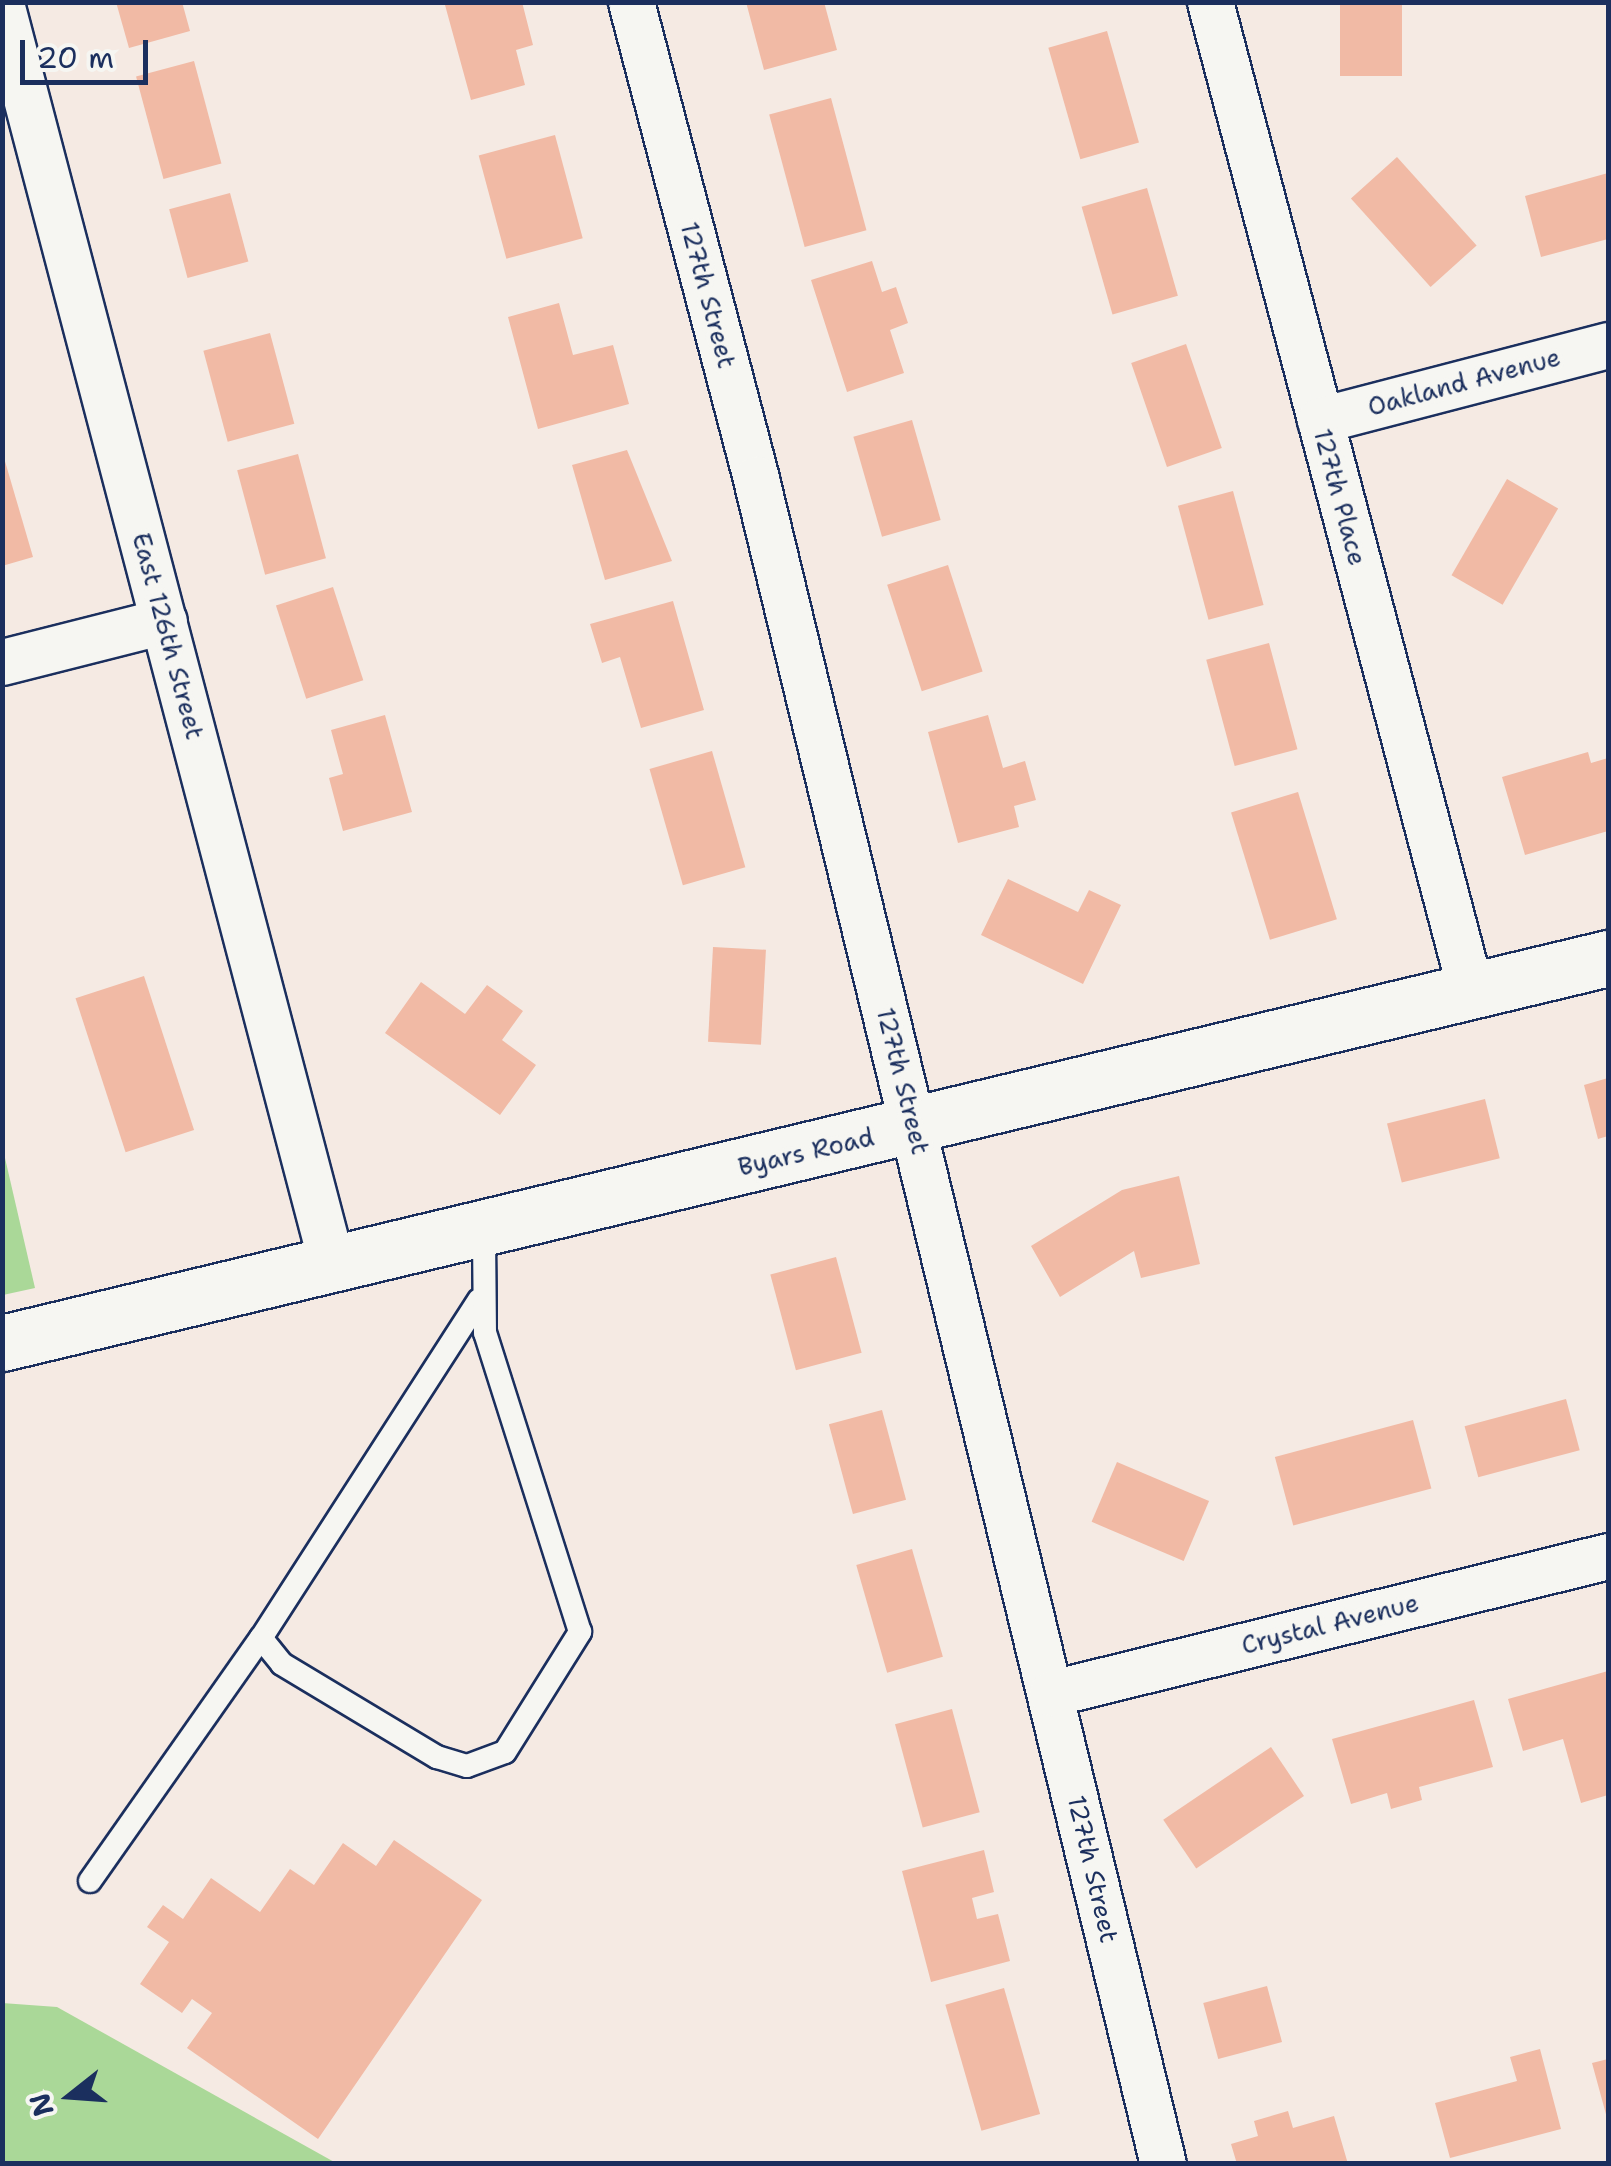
<!DOCTYPE html>
<style>
body{margin:0}
#map{position:relative;width:1611px;height:2166px;overflow:hidden;background:#f5eae3;font-family:"Shantell Sans",sans-serif}
div>[style]{position:absolute}
.green>*{inset:0;background:#aad898}
.building>*{inset:0;background:#f1baa5;transform-origin:0 0}
.roads{filter:drop-shadow(2px 0 #1b2f5e) drop-shadow(-2px 0 #1b2f5e) drop-shadow(0 2px #1b2f5e) drop-shadow(0 -2px #1b2f5e)}
.service>*{height:22px;margin:-11px;padding:0 11px;transform-origin:11px;border-radius:11px;background:#f6f6f2}
.minor>*{height:45px;margin:-22.5px;padding:0 22.5px;transform-origin:22.5px;border-radius:22.5px;background:#f6f6f2}
.tertiary>*{height:55px;margin:-27.5px;padding:0 27.5px;transform-origin:27.5px;border-radius:27.5px;background:#f6f6f2}
span{translate:-50% -50%;white-space:nowrap;text-align:center;line-height:1.15;-webkit-text-stroke:9px #f6f6f2;paint-order:stroke}
.street-label{font-size:25px;color:#1b2f5e}
.frame{position:absolute;inset:0;border:5px solid #1b2f5e;pointer-events:none}
.north{position:absolute;left:20px;top:2046px;width:100px;height:100px;-webkit-text-stroke:8px #f6f6f2;paint-order:stroke;rotate:253deg;font-size:28px;font-weight:700;line-height:40px;text-align:center;color:#1b2f5e}
.north::after{content:'';display:block;margin:auto;width:35px;height:45px;background:#1b2f5e;clip-path:polygon(50% 0,100% 100%,50% 72%,0 100%)}
.scale{position:absolute;left:20px;top:40px;width:128px;height:45px;box-sizing:border-box;border:5px solid #1b2f5e;border-top:0;padding-left:12px;font-size:30px;line-height:35px;white-space:nowrap;color:#1b2f5e;-webkit-text-stroke:8px #f6f6f2;paint-order:stroke}
</style>
<div id="map">
<div class="green">
<div style="clip-path:polygon(2px 1145px,35px 1288px,3px 1295px,2px 1295px)"></div>
<div style="clip-path:polygon(2px 2003px,57px 2007px,336px 2163px,3px 2163px)"></div>
</div>
<div class="building">
<div style="clip-path:polygon(116px 2px,182px 2px,190px 31px,129px 48px)"></div>
<div style="clip-path:polygon(455px 2px,522px 2px,533px 45px,516px 50px,525px 85px,471px 100px,445px 5px)"></div>
<div style="clip-path:polygon(746px 2px,824px 2px,837px 50px,764px 70px)"></div>
<div style="left:1340px;top:2px;width:62px;height:74px"></div>
<div style="left:1107px;top:31px;width:116px;height:61px;rotate:74deg"></div>
<div style="left:194px;top:61px;width:106px;height:60px;rotate:75deg"></div>
<div style="left:831px;top:98px;width:137px;height:64px;rotate:75deg"></div>
<div style="left:555px;top:135px;width:107px;height:79px;rotate:75deg"></div>
<div style="left:1397px;top:157px;width:119px;height:62px;rotate:48deg"></div>
<div style="clip-path:polygon(1608px 173px,1608px 239px,1541px 257px,1525px 196px)"></div>
<div style="left:1147px;top:188px;width:112px;height:68px;rotate:74deg"></div>
<div style="left:230px;top:193px;width:71px;height:63px;rotate:75deg"></div>
<div style="clip-path:polygon(872px 261px,882px 292px,896px 287px,908px 323px,890px 330px,904px 373px,847px 392px,811px 280px)"></div>
<div style="clip-path:polygon(559px 303px,573px 355px,613px 345px,629px 404px,538px 429px,508px 317px)"></div>
<div style="left:270px;top:333px;width:94px;height:69px;rotate:75deg"></div>
<div style="left:1186px;top:344px;width:110px;height:58px;rotate:71deg"></div>
<div style="left:912px;top:420px;width:104px;height:61px;rotate:74deg"></div>
<div style="clip-path:polygon(627px 450px,672px 561px,605px 580px,572px 465px)"></div>
<div style="clip-path:polygon(2px 451px,33px 557px,2px 566px)"></div>
<div style="left:298px;top:454px;width:108px;height:63px;rotate:75deg"></div>
<div style="left:1507px;top:479px;width:59px;height:111px;rotate:30deg"></div>
<div style="left:1233px;top:491px;width:118px;height:57px;rotate:75deg"></div>
<div style="left:948px;top:565px;width:112px;height:64px;rotate:72deg"></div>
<div style="left:333px;top:587px;width:98px;height:60px;rotate:72deg"></div>
<div style="clip-path:polygon(673px 601px,704px 710px,641px 728px,620px 657px,602px 663px,590px 624px)"></div>
<div style="left:1269px;top:643px;width:110px;height:65px;rotate:75deg"></div>
<div style="clip-path:polygon(385px 715px,412px 812px,343px 831px,329px 778px,343px 774px,331px 730px)"></div>
<div style="clip-path:polygon(988px 715px,1003px 768px,1025px 761px,1036px 800px,1014px 806px,1019px 827px,958px 843px,928px 732px)"></div>
<div style="left:712px;top:751px;width:121px;height:65px;rotate:74deg"></div>
<div style="clip-path:polygon(1588px 752px,1591px 763px,1608px 758px,1608px 831px,1525px 855px,1502px 777px)"></div>
<div style="left:1298px;top:792px;width:133px;height:70px;rotate:73deg"></div>
<div style="clip-path:polygon(1008px 879px,1078px 912px,1089px 890px,1121px 905px,1083px 984px,981px 935px)"></div>
<div style="left:713px;top:947px;width:53px;height:95px;rotate:3deg"></div>
<div style="left:144px;top:976px;width:162px;height:72px;rotate:72deg"></div>
<div style="clip-path:polygon(421px 982px,465px 1014px,487px 985px,523px 1011px,502px 1040px,536px 1065px,500px 1115px,385px 1033px)"></div>
<div style="clip-path:polygon(1608px 1078px,1608px 1136px,1598px 1139px,1584px 1085px)"></div>
<div style="left:1485px;top:1099px;width:61px;height:101px;rotate:76deg"></div>
<div style="clip-path:polygon(1179px 1176px,1200px 1264px,1141px 1278px,1134px 1251px,1060px 1297px,1031px 1246px,1122px 1190px)"></div>
<div style="left:836px;top:1257px;width:99px;height:68px;rotate:75deg"></div>
<div style="left:1566px;top:1399px;width:53px;height:105px;rotate:75deg"></div>
<div style="left:882px;top:1410px;width:93px;height:55px;rotate:75deg"></div>
<div style="left:1413px;top:1420px;width:71px;height:143px;rotate:75deg"></div>
<div style="left:1117px;top:1462px;width:100px;height:65px;rotate:23deg"></div>
<div style="left:912px;top:1549px;width:112px;height:58px;rotate:74deg"></div>
<div style="clip-path:polygon(1608px 1671px,1608px 1795px,1581px 1803px,1563px 1739px,1523px 1751px,1508px 1699px)"></div>
<div style="clip-path:polygon(1474px 1700px,1493px 1767px,1419px 1787px,1422px 1800px,1391px 1809px,1387px 1793px,1351px 1804px,1332px 1739px)"></div>
<div style="left:952px;top:1709px;width:107px;height:59px;rotate:75deg"></div>
<div style="left:1271px;top:1747px;width:59px;height:130px;rotate:56deg"></div>
<div style="clip-path:polygon(394px 1840px,482px 1900px,318px 2139px,187px 2048px,212px 2013px,192px 1999px,182px 2013px,140px 1984px,169px 1942px,147px 1927px,163px 1905px,183px 1919px,211px 1878px,260px 1912px,290px 1869px,314px 1885px,343px 1843px,376px 1866px)"></div>
<div style="clip-path:polygon(984px 1850px,994px 1892px,972px 1898px,977px 1919px,998px 1914px,1010px 1961px,931px 1982px,902px 1871px)"></div>
<div style="left:1267px;top:1986px;width:58px;height:66px;rotate:75deg"></div>
<div style="left:1004px;top:1988px;width:131px;height:61px;rotate:74deg"></div>
<div style="clip-path:polygon(1540px 2049px,1561px 2129px,1450px 2158px,1435px 2103px,1517px 2081px,1510px 2057px)"></div>
<div style="clip-path:polygon(1608px 2059px,1608px 2118px,1607px 2118px,1592px 2063px)"></div>
<div style="clip-path:polygon(1288px 2111px,1293px 2128px,1334px 2116px,1348px 2164px,1237px 2164px,1231px 2144px,1258px 2136px,1254px 2121px)"></div>
</div>
<div class="roads">
<div class="service">
<div style="left:479px;top:1300px;width:402px;rotate:122.8deg"></div>
<div style="left:261px;top:1638px;width:33px;rotate:51deg"></div>
<div style="left:282px;top:1664px;width:181px;rotate:31deg"></div>
<div style="left:437px;top:1757px;width:31px;rotate:17deg"></div>
<div style="left:467px;top:1766px;width:40px;rotate:-20.2deg"></div>
<div style="left:505px;top:1752px;width:142px;rotate:-58deg"></div>
<div style="left:580px;top:1632px;width:314px;rotate:-107.6deg"></div>
<div style="left:485px;top:1333px;width:104px;rotate:-90.6deg"></div>
<div style="left:90px;top:1881px;width:297px;rotate:-54.9deg"></div>
</div>
<div class="minor">
<div style="left:631px;top:2px;width:493px;rotate:75.3deg"></div>
<div style="left:756px;top:479px;width:1733px;rotate:76.42deg"></div>
<div style="left:1210px;top:2px;width:1024px;rotate:75.23deg"></div>
<div style="left:2px;top:7px;width:1301px;rotate:75.3deg"></div>
<div style="left:1320px;top:420px;width:298px;rotate:-14.6deg"></div>
<div style="left:2px;top:662px;width:167px;rotate:-14.2deg"></div>
<div style="left:1052px;top:1693px;width:573px;rotate:-13.84deg"></div>
</div>
<div class="tertiary">
<div style="left:2px;top:1343px;width:1652px;rotate:-13.48deg"></div>
</div>
</div>
<div class="street-label">
<span style="left:708px;top:295px;rotate:75deg">127th Street</span>
<span style="left:1464px;top:382px;rotate:-15deg">Oakland Avenue</span>
<span style="left:1340px;top:497px;rotate:75deg">127th Place</span>
<span style="left:168px;top:636px;rotate:75deg">East 126th Street</span>
<span style="left:903px;top:1081px;rotate:76deg">127th Street</span>
<span style="left:806px;top:1152px;rotate:-13deg">Byars Road</span>
<span style="left:1330px;top:1624px;rotate:-14deg">Crystal Avenue</span>
<span style="left:1093px;top:1869px;rotate:77deg">127th Street</span>
</div>
<div class="frame"></div>
<div class="north">N</div>
<div class="scale">20 m</div>
</div>
